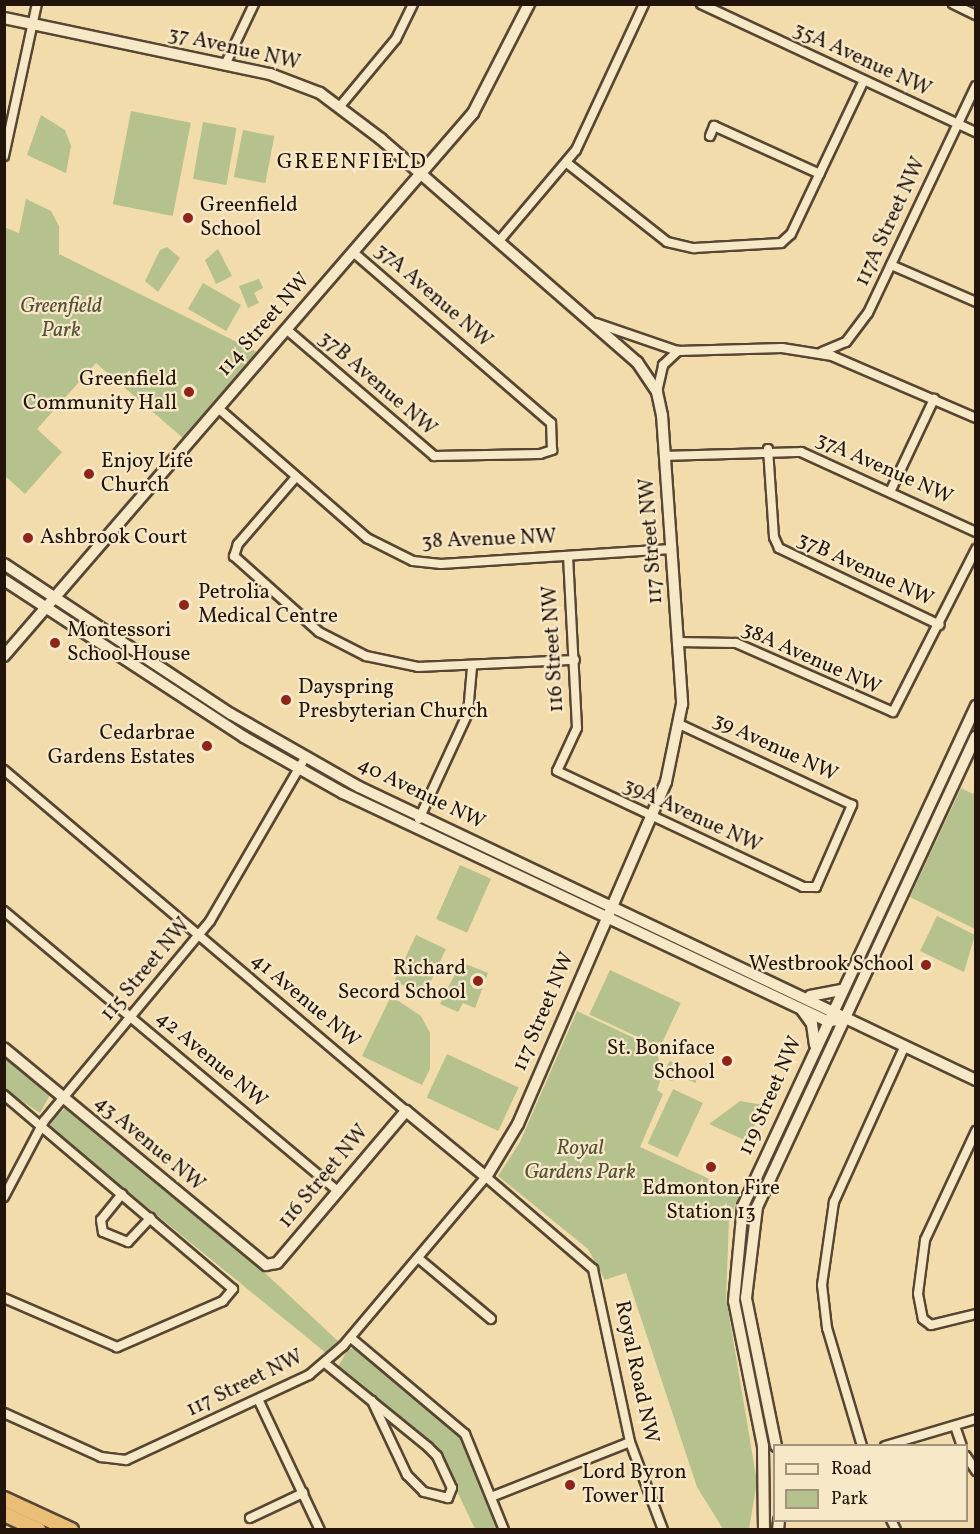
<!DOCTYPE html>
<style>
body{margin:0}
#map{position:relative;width:980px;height:1534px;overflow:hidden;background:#f3dcab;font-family:Vollkorn,serif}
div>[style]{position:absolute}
.green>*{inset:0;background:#b5c28d;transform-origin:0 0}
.roads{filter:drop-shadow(2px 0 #564632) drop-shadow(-2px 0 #564632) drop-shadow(0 2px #564632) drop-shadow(0 -2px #564632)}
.street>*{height:8px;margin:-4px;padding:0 4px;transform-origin:4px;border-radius:4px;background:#f7e8c8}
.secondary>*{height:10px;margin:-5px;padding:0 5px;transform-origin:5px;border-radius:5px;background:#f7e8c8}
.highway>*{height:14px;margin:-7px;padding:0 7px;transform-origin:7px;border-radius:7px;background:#eabe76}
.dots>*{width:16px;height:16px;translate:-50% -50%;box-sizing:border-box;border:3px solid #f7e8c8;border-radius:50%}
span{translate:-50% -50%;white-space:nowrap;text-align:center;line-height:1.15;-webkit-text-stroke:4.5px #f7e8c8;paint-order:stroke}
.street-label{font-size:21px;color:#22140a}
.poi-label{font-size:21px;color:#22140a}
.left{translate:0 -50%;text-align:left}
.right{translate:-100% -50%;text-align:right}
.park-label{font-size:21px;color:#555138;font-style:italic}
.neighbourhood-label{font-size:22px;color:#22140a;letter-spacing:1.5px}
.frame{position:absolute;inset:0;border:6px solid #22140a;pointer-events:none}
.legend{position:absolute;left:773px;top:1444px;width:195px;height:78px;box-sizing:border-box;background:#f7e8c8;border:2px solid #a2937c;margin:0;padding:8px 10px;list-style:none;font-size:18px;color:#22140a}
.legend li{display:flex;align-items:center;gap:12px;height:30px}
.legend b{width:30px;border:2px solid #a2937c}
</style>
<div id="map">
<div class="green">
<div style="left:131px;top:111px;width:61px;height:95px;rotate:11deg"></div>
<div style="clip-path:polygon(41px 115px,65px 130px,71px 146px,66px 173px,27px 155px)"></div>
<div style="left:203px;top:122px;width:34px;height:58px;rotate:10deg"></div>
<div style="left:243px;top:130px;width:32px;height:48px;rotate:11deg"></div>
<div style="clip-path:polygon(26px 199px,51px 211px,59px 226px,59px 254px,257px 352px,183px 438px,96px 363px,37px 429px,62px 452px,25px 494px,5px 476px,4px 227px,19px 233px)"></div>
<div style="clip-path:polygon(167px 247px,180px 258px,158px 292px,145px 281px,160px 250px)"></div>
<div style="clip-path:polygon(218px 249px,232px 276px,216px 284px,205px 260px)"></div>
<div style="clip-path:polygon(259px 279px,263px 288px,254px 293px,259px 303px,248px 308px,239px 286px)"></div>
<div style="left:203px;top:283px;width:44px;height:30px;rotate:30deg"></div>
<div style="clip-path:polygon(961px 788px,973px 794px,975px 789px,975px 929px,910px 897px)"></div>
<div style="left:460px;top:865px;width:34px;height:59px;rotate:24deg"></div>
<div style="clip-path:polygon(937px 916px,975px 935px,964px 972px,920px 951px)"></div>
<div style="left:416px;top:935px;width:33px;height:51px;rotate:25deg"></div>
<div style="clip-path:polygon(461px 962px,488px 973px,475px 1008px,463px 1003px,458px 1012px,440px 1004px)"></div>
<div style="left:610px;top:970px;width:78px;height:49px;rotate:25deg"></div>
<div style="clip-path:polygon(391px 996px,421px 1016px,430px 1033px,430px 1069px,422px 1085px,362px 1056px)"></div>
<div style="clip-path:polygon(577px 1011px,655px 1048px,663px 1073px,657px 1090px,663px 1094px,640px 1147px,740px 1193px,729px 1221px,726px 1297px,757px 1482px,749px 1529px,723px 1529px,697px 1487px,626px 1273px,605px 1280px,588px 1249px,498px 1176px,520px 1142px)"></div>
<div style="clip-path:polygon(4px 1054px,51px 1093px,40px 1113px,5px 1090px)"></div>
<div style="left:447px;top:1054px;width:79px;height:48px;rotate:25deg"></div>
<div style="clip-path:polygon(670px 1061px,695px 1071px,696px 1083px,683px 1078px,670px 1081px,665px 1069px)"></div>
<div style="left:673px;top:1089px;width:33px;height:60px;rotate:25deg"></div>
<div style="clip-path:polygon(740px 1101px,764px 1105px,749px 1137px,742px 1139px,709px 1124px)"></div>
<div style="clip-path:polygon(67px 1107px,264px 1272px,339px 1342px,326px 1353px,51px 1129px,50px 1121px)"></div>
<div style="clip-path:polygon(356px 1348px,461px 1437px,497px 1529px,475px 1529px,439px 1453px,338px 1367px,348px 1349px)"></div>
</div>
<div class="roads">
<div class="street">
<div style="left:701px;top:4px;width:303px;rotate:25deg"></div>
<div style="left:953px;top:4px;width:25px;rotate:26deg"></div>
<div style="left:225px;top:65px;width:68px;rotate:-64.6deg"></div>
<div style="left:341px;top:105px;width:86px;rotate:-50.2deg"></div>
<div style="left:396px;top:39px;width:39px;rotate:-64deg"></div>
<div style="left:710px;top:136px;width:11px;rotate:-68deg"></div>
<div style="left:714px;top:126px;width:116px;rotate:24.4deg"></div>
<div style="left:4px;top:156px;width:156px;rotate:-77.8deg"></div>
<div style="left:567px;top:163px;width:127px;rotate:38.3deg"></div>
<div style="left:667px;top:242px;width:28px;rotate:13deg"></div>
<div style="left:694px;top:248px;width:87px;rotate:-3.3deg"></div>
<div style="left:781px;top:243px;width:13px;rotate:-42deg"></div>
<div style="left:791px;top:234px;width:170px;rotate:-64.6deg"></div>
<div style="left:499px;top:241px;width:119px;rotate:-49.8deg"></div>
<div style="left:576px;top:150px;width:161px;rotate:-65deg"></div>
<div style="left:891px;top:265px;width:93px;rotate:23.5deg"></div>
<div style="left:596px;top:323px;width:87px;rotate:18.9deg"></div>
<div style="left:678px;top:351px;width:104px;rotate:-1.7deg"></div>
<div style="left:782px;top:348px;width:51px;rotate:9.1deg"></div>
<div style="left:832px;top:356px;width:157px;rotate:23.3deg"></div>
<div style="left:286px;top:329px;width:195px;rotate:40.6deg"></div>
<div style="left:434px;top:456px;width:106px;rotate:-1.1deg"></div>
<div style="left:540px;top:454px;width:13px;rotate:-18deg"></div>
<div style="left:552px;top:450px;width:27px;rotate:-92deg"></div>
<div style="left:551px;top:423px;width:262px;rotate:-139.2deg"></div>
<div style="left:822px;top:352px;width:26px;rotate:-23deg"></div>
<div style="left:846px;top:342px;width:36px;rotate:-53deg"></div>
<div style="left:868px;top:313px;width:251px;rotate:-64.6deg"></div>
<div style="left:657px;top:392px;width:28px;rotate:-77deg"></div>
<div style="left:663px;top:365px;width:21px;rotate:-43deg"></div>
<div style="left:218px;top:408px;width:198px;rotate:41.1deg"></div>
<div style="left:367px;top:538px;width:51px;rotate:26.6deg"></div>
<div style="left:413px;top:561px;width:28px;rotate:6deg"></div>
<div style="left:441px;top:564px;width:231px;rotate:-3.7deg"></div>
<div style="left:768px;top:449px;width:88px;rotate:86.1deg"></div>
<div style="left:774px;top:537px;width:12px;rotate:66deg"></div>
<div style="left:779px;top:548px;width:178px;rotate:25.6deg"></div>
<div style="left:666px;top:456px;width:135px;rotate:-1.7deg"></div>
<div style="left:801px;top:452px;width:192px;rotate:24.6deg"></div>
<div style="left:296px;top:477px;width:89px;rotate:130.9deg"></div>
<div style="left:238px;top:544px;width:13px;rotate:108deg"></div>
<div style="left:234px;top:556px;width:114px;rotate:41.8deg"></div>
<div style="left:319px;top:632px;width:53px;rotate:27.1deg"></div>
<div style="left:366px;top:656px;width:53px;rotate:11.9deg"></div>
<div style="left:418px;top:667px;width:157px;rotate:-2.6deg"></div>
<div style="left:891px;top:490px;width:101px;rotate:-64.7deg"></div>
<div style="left:568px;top:556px;width:172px;rotate:87deg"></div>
<div style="left:577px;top:728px;width:47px;rotate:114.9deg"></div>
<div style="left:557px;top:771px;width:272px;rotate:25.2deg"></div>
<div style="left:803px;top:887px;width:13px"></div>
<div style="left:816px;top:887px;width:90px;rotate:-66.3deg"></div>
<div style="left:852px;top:805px;width:189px;rotate:-154.9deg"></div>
<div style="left:678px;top:642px;width:58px;rotate:1deg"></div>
<div style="left:736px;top:643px;width:171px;rotate:23.7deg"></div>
<div style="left:893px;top:712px;width:183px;rotate:-63deg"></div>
<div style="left:4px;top:770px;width:527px;rotate:40.31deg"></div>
<div style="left:419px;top:819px;width:117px;rotate:-65.2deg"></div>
<div style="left:468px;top:713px;width:46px;rotate:-85deg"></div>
<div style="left:4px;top:911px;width:436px;rotate:40deg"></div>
<div style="left:4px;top:1095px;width:300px;rotate:40.3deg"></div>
<div style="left:233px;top:1289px;width:16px;rotate:130deg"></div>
<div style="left:223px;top:1301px;width:116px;rotate:156.5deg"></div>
<div style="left:117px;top:1347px;width:123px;rotate:-156.6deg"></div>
<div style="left:976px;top:1131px;width:120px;rotate:115.1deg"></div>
<div style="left:925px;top:1240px;width:54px;rotate:97.4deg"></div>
<div style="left:918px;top:1294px;width:25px;rotate:79deg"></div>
<div style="left:923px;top:1319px;width:10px;rotate:37deg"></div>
<div style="left:931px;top:1325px;width:46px;rotate:-13.7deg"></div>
<div style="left:122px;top:1194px;width:33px;rotate:129deg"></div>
<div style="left:101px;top:1220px;width:12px;rotate:81deg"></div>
<div style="left:103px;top:1232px;width:27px;rotate:22deg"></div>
<div style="left:128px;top:1242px;width:33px;rotate:-47deg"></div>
<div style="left:4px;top:1197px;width:86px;rotate:-62.2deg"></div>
<div style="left:44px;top:1121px;width:260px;rotate:-50.3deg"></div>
<div style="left:210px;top:921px;width:189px;rotate:-59.8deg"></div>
<div style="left:418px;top:1258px;width:95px;rotate:39.9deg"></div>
<div style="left:351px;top:1338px;width:149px;rotate:40.1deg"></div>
<div style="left:465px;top:1434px;width:104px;rotate:67.9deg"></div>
<div style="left:326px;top:1364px;width:132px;rotate:39.1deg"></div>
<div style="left:428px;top:1447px;width:13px;rotate:45deg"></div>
<div style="left:437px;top:1456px;width:35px;rotate:65deg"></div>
<div style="left:452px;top:1488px;width:11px;rotate:112deg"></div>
<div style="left:448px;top:1498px;width:25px;rotate:-166deg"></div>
<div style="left:424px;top:1492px;width:24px;rotate:-135deg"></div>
<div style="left:407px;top:1475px;width:82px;rotate:-115.3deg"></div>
<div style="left:258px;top:1399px;width:145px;rotate:64.7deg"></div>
<div style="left:4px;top:1413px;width:107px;rotate:24.4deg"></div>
<div style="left:101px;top:1457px;width:25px;rotate:7deg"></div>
<div style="left:126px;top:1460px;width:202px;rotate:-24.9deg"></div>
<div style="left:309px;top:1375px;width:45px;rotate:-40.5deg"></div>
<div style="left:343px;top:1346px;width:221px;rotate:-49.8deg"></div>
<div style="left:486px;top:1177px;width:141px;rotate:40.7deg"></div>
<div style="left:593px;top:1269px;width:177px;rotate:77.9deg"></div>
<div style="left:630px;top:1442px;width:94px;rotate:69.4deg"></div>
<div style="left:955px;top:1426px;width:21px;rotate:71deg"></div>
<div style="left:862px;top:1446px;width:123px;rotate:-106.5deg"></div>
<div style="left:827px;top:1328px;width:43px;rotate:-96.6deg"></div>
<div style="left:822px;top:1285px;width:84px;rotate:-81.8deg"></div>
<div style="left:834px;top:1202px;width:169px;rotate:-65.6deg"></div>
<div style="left:885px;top:1446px;width:95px;rotate:-16.5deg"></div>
<div style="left:966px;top:1456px;width:18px;rotate:56deg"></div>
<div style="left:491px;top:1497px;width:149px;rotate:-21.6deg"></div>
<div style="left:250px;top:1518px;width:59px;rotate:-25.3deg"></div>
<div style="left:891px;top:1520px;width:11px;rotate:63deg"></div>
</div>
<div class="secondary">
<div style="left:4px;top:18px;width:272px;rotate:11.9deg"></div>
<div style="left:270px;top:74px;width:53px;rotate:20.8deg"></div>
<div style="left:320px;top:93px;width:76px;rotate:37deg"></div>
<div style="left:381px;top:139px;width:340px;rotate:41.1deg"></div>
<div style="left:637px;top:362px;width:36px;rotate:56deg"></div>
<div style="left:657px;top:392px;width:24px;rotate:78deg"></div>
<div style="left:662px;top:415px;width:290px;rotate:86deg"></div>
<div style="left:682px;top:704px;width:80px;rotate:101.6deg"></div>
<div style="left:666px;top:782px;width:373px;rotate:113.4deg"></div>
<div style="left:518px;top:1124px;width:62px;rotate:121.1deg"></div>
<div style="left:486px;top:1177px;width:104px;rotate:-140.5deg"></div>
<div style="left:406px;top:1111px;width:199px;rotate:130.3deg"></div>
<div style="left:277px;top:1263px;width:11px;rotate:170deg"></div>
<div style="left:266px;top:1265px;width:340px;rotate:-140.4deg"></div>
<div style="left:4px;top:564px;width:272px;rotate:33.5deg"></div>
<div style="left:231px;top:714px;width:147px;rotate:29.7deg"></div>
<div style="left:359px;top:787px;width:683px;rotate:25.4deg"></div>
<div style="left:4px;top:580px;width:287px;rotate:33.2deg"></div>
<div style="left:244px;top:737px;width:114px;rotate:29.5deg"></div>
<div style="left:343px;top:793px;width:535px;rotate:25.22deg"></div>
<div style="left:827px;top:1021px;width:15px;rotate:-4deg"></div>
<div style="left:4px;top:656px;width:718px;rotate:-49.18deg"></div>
<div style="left:473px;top:113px;width:123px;rotate:-62.8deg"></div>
<div style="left:810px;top:996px;width:32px;rotate:-11deg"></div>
<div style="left:802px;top:1010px;width:17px;rotate:54deg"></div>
<div style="left:812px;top:1024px;width:21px;rotate:82deg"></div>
<div style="left:776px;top:1446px;width:151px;rotate:-101.5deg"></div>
<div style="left:746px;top:1298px;width:92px;rotate:-83.1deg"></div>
<div style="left:757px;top:1207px;width:519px;rotate:-65.06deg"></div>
<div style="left:764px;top:1530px;width:84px;rotate:-90.7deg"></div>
<div style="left:763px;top:1446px;width:148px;rotate:-101.3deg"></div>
<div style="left:734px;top:1301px;width:95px;rotate:-84.6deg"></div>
<div style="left:743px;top:1206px;width:552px;rotate:-65.01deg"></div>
<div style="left:778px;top:1530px;width:10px;rotate:-84deg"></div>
</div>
<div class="highway">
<div style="left:4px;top:1499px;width:74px;rotate:24.8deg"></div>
<div style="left:4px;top:1514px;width:38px;rotate:25deg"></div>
</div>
</div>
<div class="dots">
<div style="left:188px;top:218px;background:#8f2418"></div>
<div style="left:189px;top:392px;background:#8f2418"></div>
<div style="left:89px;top:474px;background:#8f2418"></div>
<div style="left:28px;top:538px;background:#8f2418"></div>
<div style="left:184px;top:605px;background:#8f2418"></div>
<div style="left:55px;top:643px;background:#8f2418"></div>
<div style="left:286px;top:700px;background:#8f2418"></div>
<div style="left:207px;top:746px;background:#8f2418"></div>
<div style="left:926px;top:965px;background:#8f2418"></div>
<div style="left:478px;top:981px;background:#8f2418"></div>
<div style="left:727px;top:1061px;background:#8f2418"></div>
<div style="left:711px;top:1167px;background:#8f2418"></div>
<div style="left:570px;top:1485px;background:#8f2418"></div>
</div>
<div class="street-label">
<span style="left:234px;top:49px;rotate:13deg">37 Avenue NW</span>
<span style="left:862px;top:60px;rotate:25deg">35A Avenue NW</span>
<span style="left:891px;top:222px;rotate:-65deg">117A Street NW</span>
<span style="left:433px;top:296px;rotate:41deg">37A Avenue NW</span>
<span style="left:264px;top:325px;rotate:-49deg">114 Street NW</span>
<span style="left:377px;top:384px;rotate:41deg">37B Avenue NW</span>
<span style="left:884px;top:469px;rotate:24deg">37A Avenue NW</span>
<span style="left:489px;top:540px;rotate:-2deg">38 Avenue NW</span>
<span style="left:652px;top:541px;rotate:-94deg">117 Street NW</span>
<span style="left:865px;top:570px;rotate:25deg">37B Avenue NW</span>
<span style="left:554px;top:649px;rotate:-93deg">116 Street NW</span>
<span style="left:811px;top:659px;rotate:24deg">38A Avenue NW</span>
<span style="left:775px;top:748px;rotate:25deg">39 Avenue NW</span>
<span style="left:421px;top:794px;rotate:26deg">40 Avenue NW</span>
<span style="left:692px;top:816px;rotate:25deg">39A Avenue NW</span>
<span style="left:146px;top:970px;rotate:-50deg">115 Street NW</span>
<span style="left:305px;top:1001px;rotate:40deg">41 Avenue NW</span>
<span style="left:544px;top:1012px;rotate:-67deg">117 Street NW</span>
<span style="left:211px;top:1060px;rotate:40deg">42 Avenue NW</span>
<span style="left:771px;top:1096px;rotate:-66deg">119 Street NW</span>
<span style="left:149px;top:1144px;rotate:40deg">43 Avenue NW</span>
<span style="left:324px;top:1177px;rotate:-50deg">116 Street NW</span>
<span style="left:636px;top:1372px;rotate:78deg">Royal Road NW</span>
<span style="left:245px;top:1384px;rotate:-26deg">117 Street NW</span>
</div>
<div class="poi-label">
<span class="left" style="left:200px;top:218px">Greenfield<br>School</span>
<span class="right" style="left:177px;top:392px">Greenfield<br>Community Hall</span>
<span class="left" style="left:101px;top:474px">Enjoy Life<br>Church</span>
<span class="left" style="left:40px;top:538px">Ashbrook Court</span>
<span class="left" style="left:198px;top:605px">Petrolia<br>Medical Centre</span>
<span class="left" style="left:67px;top:643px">Montessori<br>School House</span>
<span class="left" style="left:298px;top:700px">Dayspring<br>Presbyterian Church</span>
<span class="right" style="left:195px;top:746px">Cedarbrae<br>Gardens Estates</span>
<span class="right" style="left:914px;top:965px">Westbrook School</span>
<span class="right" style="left:466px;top:981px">Richard<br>Secord School</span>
<span class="right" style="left:715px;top:1061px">St. Boniface<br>School</span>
<span style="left:711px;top:1201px">Edmonton Fire<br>Station 13</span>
<span class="left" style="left:582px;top:1485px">Lord Byron<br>Tower III</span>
</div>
<div class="park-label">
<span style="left:61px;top:319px">Greenfield<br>Park</span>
<span style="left:580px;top:1161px">Royal<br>Gardens Park</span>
</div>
<div class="neighbourhood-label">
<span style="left:352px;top:163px">GREENFIELD</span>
</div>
<div class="frame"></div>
<ul class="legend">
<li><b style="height:8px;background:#f7e8c8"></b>Road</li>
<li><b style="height:16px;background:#b5c28d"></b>Park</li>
</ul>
</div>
